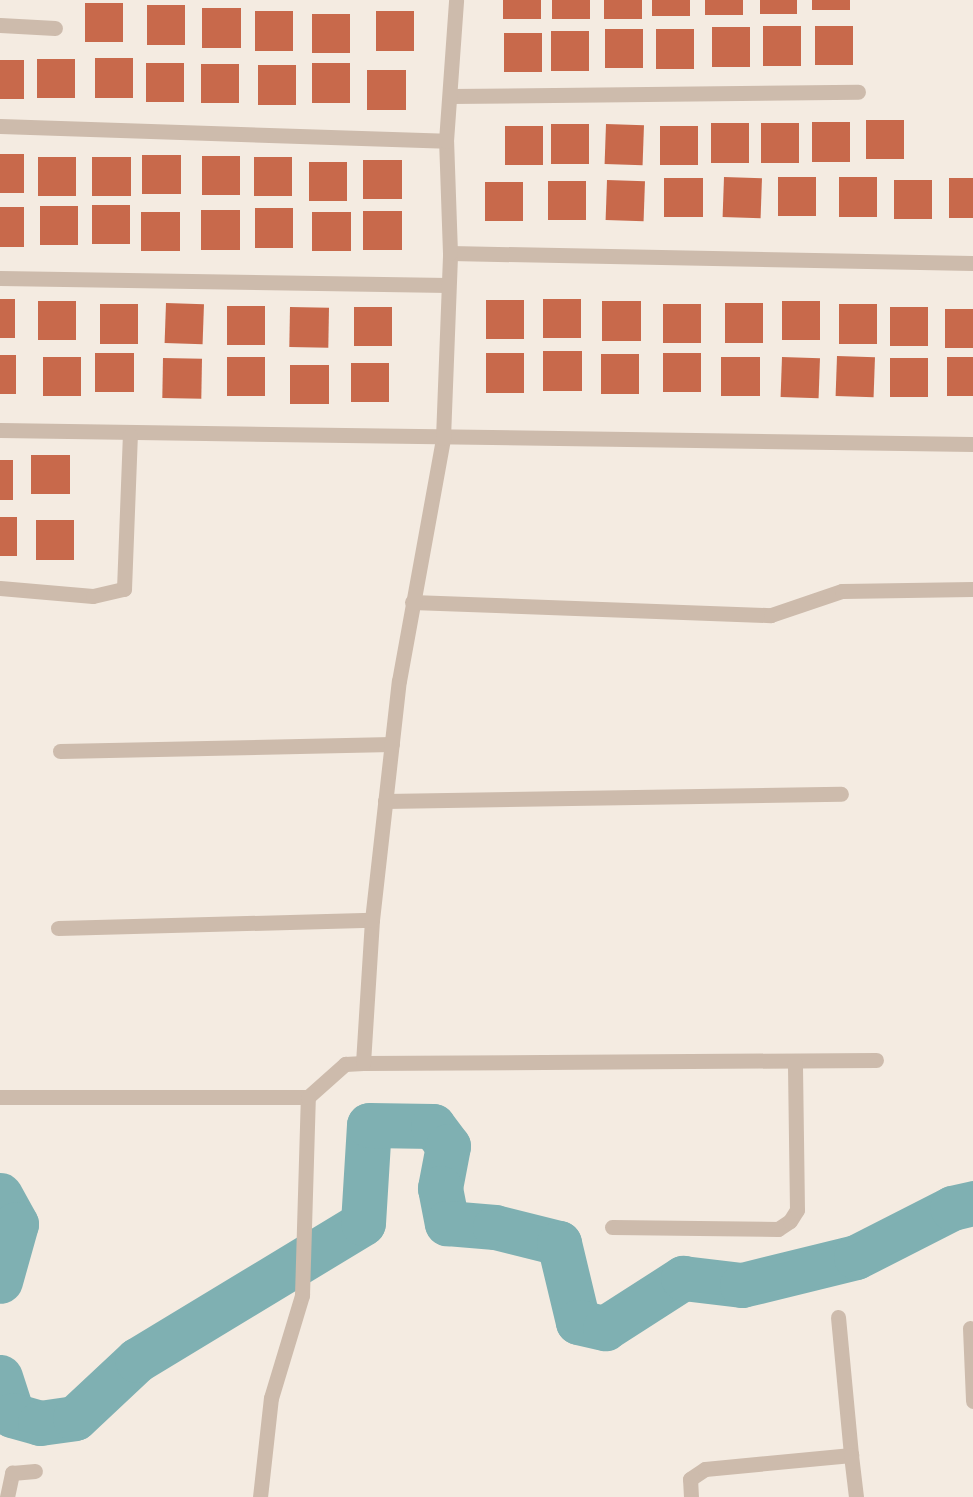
<!DOCTYPE html>
<style>
body{margin:0}
#map{position:relative;width:973px;height:1497px;overflow:hidden;background:#f4ebe1;font-family:"Asap Condensed",sans-serif}
div>[style]{position:absolute}
.river>*{height:45px;margin:-22.5px;padding:0 22.5px;transform-origin:22.5px;border-radius:22.5px;background:#7fb0b2}
.building>*{inset:0;background:#c8694b;transform-origin:0 0}
.minor>*{height:15px;margin:-7.5px;padding:0 7.5px;transform-origin:7.5px;border-radius:7.5px;background:#cdbbac}
span{translate:-50% -50%;white-space:nowrap;text-align:center;line-height:1.15;-webkit-text-stroke:6px #fbf5ee;paint-order:stroke}
</style>
<div id="map">
<div class="river">
<div style="left:0;top:1195px;width:33px;rotate:61deg"></div>
<div style="left:16px;top:1224px;width:59px;rotate:105.7deg"></div>
<div style="left:0;top:1377px;width:40px;rotate:72deg"></div>
<div style="left:12px;top:1415px;width:29px;rotate:16deg"></div>
<div style="left:40px;top:1423px;width:35px;rotate:-8deg"></div>
<div style="left:75px;top:1418px;width:85px;rotate:-43.1deg"></div>
<div style="left:137px;top:1360px;width:264px;rotate:-31.2deg"></div>
<div style="left:363px;top:1223px;width:98px;rotate:-86.5deg"></div>
<div style="left:369px;top:1125px;width:64px;rotate:0.9deg"></div>
<div style="left:433px;top:1126px;width:25px;rotate:53deg"></div>
<div style="left:448px;top:1146px;width:43px;rotate:100.8deg"></div>
<div style="left:440px;top:1188px;width:36px;rotate:79deg"></div>
<div style="left:447px;top:1223px;width:48px;rotate:4.8deg"></div>
<div style="left:495px;top:1227px;width:66px;rotate:14deg"></div>
<div style="left:559px;top:1243px;width:81px;rotate:76.5deg"></div>
<div style="left:578px;top:1322px;width:28px;rotate:13deg"></div>
<div style="left:605px;top:1328px;width:93px;rotate:-32.7deg"></div>
<div style="left:683px;top:1278px;width:59px;rotate:6.8deg"></div>
<div style="left:742px;top:1285px;width:117px;rotate:-13.8deg"></div>
<div style="left:856px;top:1257px;width:108px;rotate:-27deg"></div>
<div style="left:952px;top:1208px;width:22px;rotate:-13deg"></div>
</div>
<div class="building">
<div style="left:503px;top:0;width:38px;height:19px"></div>
<div style="left:552px;top:0;width:38px;height:19px"></div>
<div style="left:604px;top:0;width:38px;height:19px"></div>
<div style="left:652px;top:0;width:38px;height:16px"></div>
<div style="left:705px;top:0;width:38px;height:15px"></div>
<div style="left:760px;top:0;width:37px;height:14px"></div>
<div style="left:812px;top:0;width:38px;height:10px"></div>
<div style="left:85px;top:3px;width:38px;height:39px"></div>
<div style="left:147px;top:5px;width:38px;height:40px"></div>
<div style="left:202px;top:8px;width:39px;height:40px"></div>
<div style="left:255px;top:11px;width:38px;height:40px"></div>
<div style="left:376px;top:11px;width:38px;height:40px"></div>
<div style="left:312px;top:14px;width:38px;height:39px"></div>
<div style="left:763px;top:26px;width:38px;height:40px"></div>
<div style="left:815px;top:26px;width:38px;height:39px"></div>
<div style="left:750px;top:27px;width:40px;height:38px;rotate:90deg"></div>
<div style="left:605px;top:29px;width:38px;height:39px"></div>
<div style="left:694px;top:29px;width:40px;height:38px;rotate:90deg"></div>
<div style="left:589px;top:31px;width:40px;height:38px;rotate:90deg"></div>
<div style="left:504px;top:33px;width:38px;height:39px"></div>
<div style="left:95px;top:58px;width:38px;height:40px"></div>
<div style="left:37px;top:59px;width:38px;height:39px"></div>
<div style="left:0;top:60px;width:24px;height:39px"></div>
<div style="left:146px;top:63px;width:38px;height:39px"></div>
<div style="left:312px;top:63px;width:38px;height:40px"></div>
<div style="left:201px;top:64px;width:38px;height:39px"></div>
<div style="left:258px;top:65px;width:38px;height:40px"></div>
<div style="left:367px;top:70px;width:39px;height:40px"></div>
<div style="left:866px;top:120px;width:38px;height:39px"></div>
<div style="left:812px;top:122px;width:38px;height:40px"></div>
<div style="left:711px;top:123px;width:38px;height:40px"></div>
<div style="left:761px;top:123px;width:38px;height:40px"></div>
<div style="left:551px;top:124px;width:38px;height:40px"></div>
<div style="left:606px;top:124px;width:38px;height:40px;rotate:2deg"></div>
<div style="left:505px;top:126px;width:38px;height:39px"></div>
<div style="left:660px;top:126px;width:38px;height:39px"></div>
<div style="left:0;top:154px;width:24px;height:39px"></div>
<div style="left:142px;top:155px;width:39px;height:39px"></div>
<div style="left:202px;top:156px;width:38px;height:39px"></div>
<div style="left:38px;top:157px;width:38px;height:39px"></div>
<div style="left:92px;top:157px;width:39px;height:39px"></div>
<div style="left:254px;top:157px;width:38px;height:39px"></div>
<div style="left:363px;top:160px;width:39px;height:39px"></div>
<div style="left:309px;top:162px;width:38px;height:39px"></div>
<div style="left:724px;top:177px;width:38px;height:40px;rotate:2deg"></div>
<div style="left:778px;top:177px;width:38px;height:39px"></div>
<div style="left:839px;top:177px;width:38px;height:40px"></div>
<div style="left:664px;top:178px;width:39px;height:39px"></div>
<div style="left:949px;top:178px;width:24px;height:40px"></div>
<div style="left:607px;top:180px;width:38px;height:40px;rotate:2deg"></div>
<div style="left:894px;top:180px;width:38px;height:39px"></div>
<div style="left:548px;top:181px;width:38px;height:39px"></div>
<div style="left:485px;top:182px;width:38px;height:39px"></div>
<div style="left:92px;top:205px;width:38px;height:39px"></div>
<div style="left:40px;top:206px;width:38px;height:39px"></div>
<div style="left:0;top:207px;width:24px;height:40px"></div>
<div style="left:293px;top:208px;width:40px;height:38px;rotate:90deg"></div>
<div style="left:201px;top:210px;width:39px;height:40px"></div>
<div style="left:363px;top:211px;width:39px;height:39px"></div>
<div style="left:141px;top:212px;width:39px;height:39px"></div>
<div style="left:312px;top:212px;width:39px;height:39px"></div>
<div style="left:0;top:299px;width:15px;height:39px"></div>
<div style="left:543px;top:299px;width:38px;height:39px"></div>
<div style="left:486px;top:300px;width:38px;height:39px"></div>
<div style="left:38px;top:301px;width:38px;height:39px"></div>
<div style="left:602px;top:301px;width:39px;height:40px"></div>
<div style="left:782px;top:301px;width:38px;height:39px"></div>
<div style="left:166px;top:303px;width:38px;height:40px;rotate:2deg"></div>
<div style="left:725px;top:303px;width:38px;height:40px"></div>
<div style="left:100px;top:304px;width:38px;height:40px"></div>
<div style="left:663px;top:304px;width:38px;height:39px"></div>
<div style="left:839px;top:304px;width:38px;height:40px"></div>
<div style="left:227px;top:306px;width:38px;height:39px"></div>
<div style="left:290px;top:307px;width:39px;height:40px;rotate:1deg"></div>
<div style="left:354px;top:307px;width:38px;height:39px"></div>
<div style="left:890px;top:307px;width:38px;height:39px"></div>
<div style="left:945px;top:309px;width:28px;height:39px"></div>
<div style="left:543px;top:351px;width:39px;height:40px"></div>
<div style="left:95px;top:353px;width:39px;height:39px"></div>
<div style="left:486px;top:353px;width:38px;height:40px"></div>
<div style="left:663px;top:353px;width:38px;height:39px"></div>
<div style="left:639px;top:354px;width:40px;height:38px;rotate:90deg"></div>
<div style="left:0;top:355px;width:16px;height:39px"></div>
<div style="left:837px;top:356px;width:38px;height:40px;rotate:2deg"></div>
<div style="left:43px;top:357px;width:38px;height:39px"></div>
<div style="left:227px;top:357px;width:38px;height:39px"></div>
<div style="left:721px;top:357px;width:39px;height:39px"></div>
<div style="left:782px;top:357px;width:38px;height:40px;rotate:2deg"></div>
<div style="left:947px;top:357px;width:26px;height:39px"></div>
<div style="left:163px;top:358px;width:39px;height:40px;rotate:1deg"></div>
<div style="left:890px;top:358px;width:38px;height:39px"></div>
<div style="left:351px;top:363px;width:38px;height:39px"></div>
<div style="left:290px;top:365px;width:39px;height:39px"></div>
<div style="left:31px;top:455px;width:39px;height:39px"></div>
<div style="left:0;top:460px;width:13px;height:40px"></div>
<div style="left:0;top:517px;width:17px;height:39px"></div>
<div style="left:36px;top:520px;width:38px;height:40px"></div>
</div>
<div class="minor">
<div style="left:0;top:25px;width:55px;rotate:3.1deg"></div>
<div style="left:450px;top:96px;width:408px;rotate:-0.6deg"></div>
<div style="left:0;top:126px;width:446px;rotate:1.9deg"></div>
<div style="left:450px;top:253px;width:523px;rotate:1.1deg"></div>
<div style="left:0;top:278px;width:448px;rotate:0.9deg"></div>
<div style="left:0;top:430px;width:973px;rotate:0.82deg"></div>
<div style="left:0;top:588px;width:93px;rotate:4.9deg"></div>
<div style="left:93px;top:596px;width:32px;rotate:-13deg"></div>
<div style="left:124px;top:589px;width:154px;rotate:-87.8deg"></div>
<div style="left:412px;top:602px;width:359px;rotate:2.1deg"></div>
<div style="left:771px;top:615px;width:75px;rotate:-18.7deg"></div>
<div style="left:842px;top:591px;width:131px;rotate:-0.9deg"></div>
<div style="left:60px;top:751px;width:332px;rotate:-1.2deg"></div>
<div style="left:385px;top:801px;width:456px;rotate:-0.9deg"></div>
<div style="left:58px;top:928px;width:314px;rotate:-1.5deg"></div>
<div style="left:363px;top:1063px;width:513px;rotate:-0.34deg"></div>
<div style="left:0;top:1097px;width:308px"></div>
<div style="left:612px;top:1227px;width:166px;rotate:0.7deg"></div>
<div style="left:778px;top:1229px;width:14px;rotate:-34deg"></div>
<div style="left:790px;top:1221px;width:13px;rotate:-58deg"></div>
<div style="left:797px;top:1210px;width:147px;rotate:-90.8deg"></div>
<div style="left:838px;top:1317px;width:139px;rotate:84.6deg"></div>
<div style="left:970px;top:1328px;width:73px;rotate:87.6deg"></div>
<div style="left:7px;top:1497px;width:25px;rotate:-78deg"></div>
<div style="left:12px;top:1473px;width:23px;rotate:-5deg"></div>
<div style="left:260px;top:1497px;width:100px;rotate:-83.7deg"></div>
<div style="left:271px;top:1398px;width:108px;rotate:-73.2deg"></div>
<div style="left:302px;top:1295px;width:198px;rotate:-88.3deg"></div>
<div style="left:308px;top:1097px;width:50px;rotate:-41.7deg"></div>
<div style="left:345px;top:1064px;width:18px;rotate:-3deg"></div>
<div style="left:363px;top:1063px;width:143px;rotate:-86.4deg"></div>
<div style="left:372px;top:920px;width:241px;rotate:-83.6deg"></div>
<div style="left:399px;top:681px;width:247px;rotate:-79.7deg"></div>
<div style="left:443px;top:438px;width:185px;rotate:-87.8deg"></div>
<div style="left:450px;top:253px;width:112px;rotate:-92deg"></div>
<div style="left:446px;top:141px;width:141px;rotate:-85.9deg"></div>
<div style="left:691px;top:1497px;width:18px;rotate:-93deg"></div>
<div style="left:690px;top:1479px;width:18px;rotate:-34deg"></div>
<div style="left:705px;top:1469px;width:147px;rotate:-5.5deg"></div>
<div style="left:851px;top:1455px;width:42px;rotate:83.2deg"></div>
</div>
</div>
